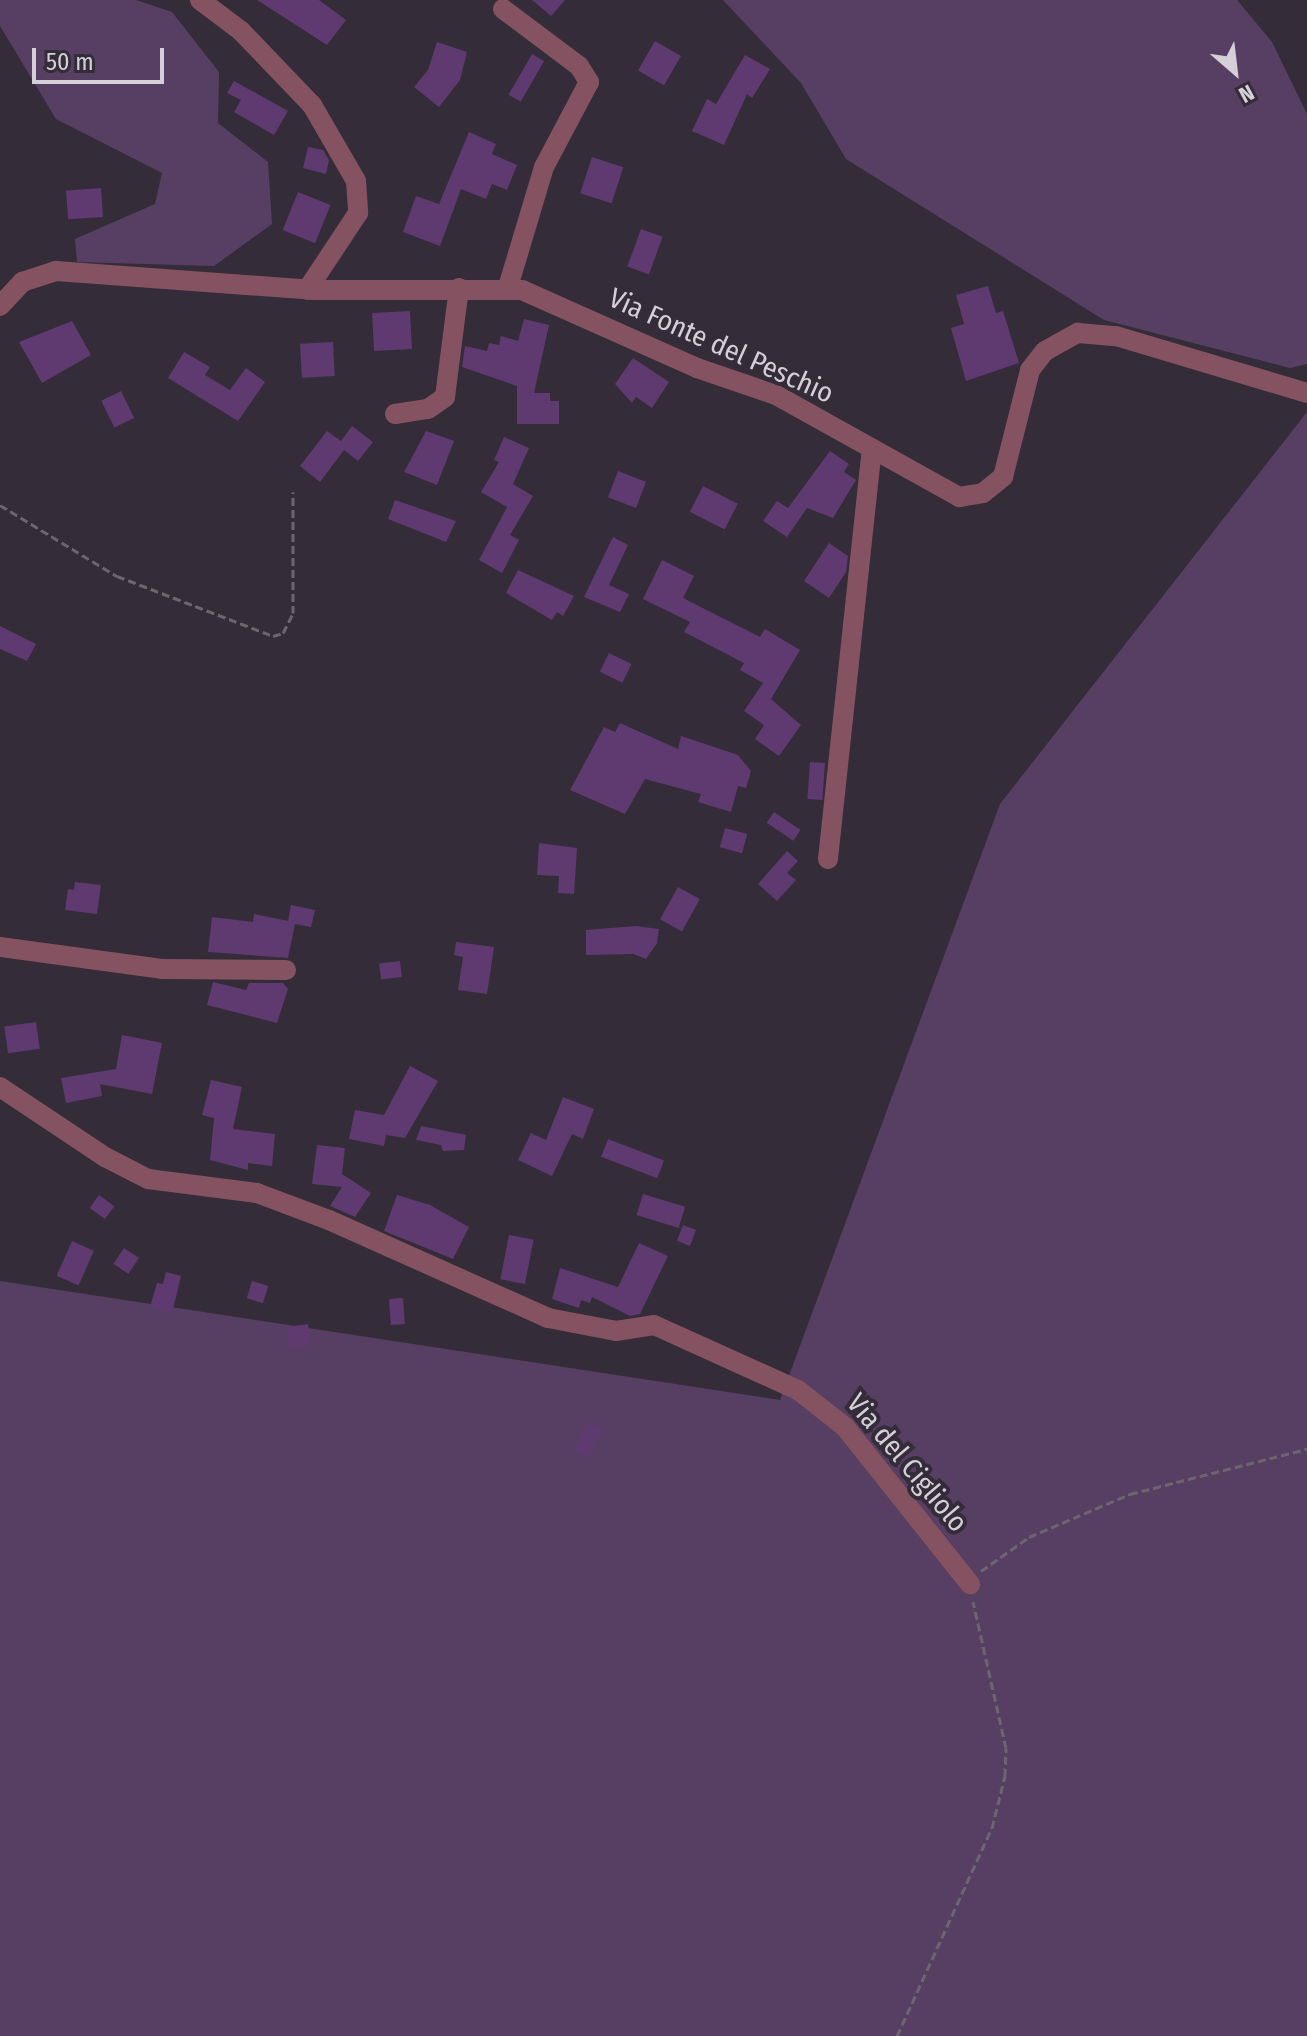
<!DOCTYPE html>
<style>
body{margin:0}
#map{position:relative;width:1307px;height:2036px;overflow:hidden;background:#342c39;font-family:"Fira Sans Condensed",sans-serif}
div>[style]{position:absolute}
.green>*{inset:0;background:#573f64}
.building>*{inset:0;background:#5e3a70;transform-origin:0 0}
.path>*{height:3px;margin-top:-1.5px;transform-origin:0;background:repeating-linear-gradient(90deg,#6c6570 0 8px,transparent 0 12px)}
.minor>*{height:20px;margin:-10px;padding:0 10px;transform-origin:10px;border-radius:10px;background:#845260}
span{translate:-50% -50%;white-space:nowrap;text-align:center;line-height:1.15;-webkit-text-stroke:8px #342c39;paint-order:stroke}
.street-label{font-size:28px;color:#d5d0d8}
.north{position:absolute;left:1195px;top:32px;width:80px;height:80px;-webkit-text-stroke:6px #342c39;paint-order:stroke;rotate:152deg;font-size:22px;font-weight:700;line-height:32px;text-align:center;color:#d5d0d8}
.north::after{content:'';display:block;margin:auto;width:28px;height:36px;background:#d5d0d8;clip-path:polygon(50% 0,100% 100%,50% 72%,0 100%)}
.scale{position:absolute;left:32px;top:48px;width:132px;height:36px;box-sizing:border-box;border:4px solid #d5d0d8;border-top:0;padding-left:10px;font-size:24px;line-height:28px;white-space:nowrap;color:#d5d0d8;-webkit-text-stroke:6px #342c39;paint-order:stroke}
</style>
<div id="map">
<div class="green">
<div style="clip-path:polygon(0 0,136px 0,172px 12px,219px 72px,218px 123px,268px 162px,272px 224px,214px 266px,77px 262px,75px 239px,155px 204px,162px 173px,56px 119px,0 26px)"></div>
<div style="clip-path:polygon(723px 0,1237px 0,1272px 42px,1307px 114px,1307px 364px,1290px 368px,1104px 320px,846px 159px,801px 83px)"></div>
<div style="clip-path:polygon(1307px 412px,1307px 2036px,0 2036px,0 1281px,780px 1400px,1000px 804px)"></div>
</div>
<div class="building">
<div style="clip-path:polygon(257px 0,319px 0,346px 20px,327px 45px)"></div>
<div style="clip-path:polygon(532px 0,565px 0,551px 16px)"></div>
<div style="left:655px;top:41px;width:30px;height:34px;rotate:30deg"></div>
<div style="clip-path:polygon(437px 42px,467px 52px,460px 80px,439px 107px,414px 87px,428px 70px)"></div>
<div style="left:532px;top:54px;width:14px;height:47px;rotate:30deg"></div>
<div style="clip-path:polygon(745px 55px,770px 69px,752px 98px,747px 94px,724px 145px,692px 131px,707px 99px,716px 104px)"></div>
<div style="clip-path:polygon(234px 81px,288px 111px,274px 135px,234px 112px,241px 100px,227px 93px)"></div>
<div style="clip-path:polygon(469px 132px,496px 144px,492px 154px,517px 165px,507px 190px,492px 184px,486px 199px,461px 189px,440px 246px,403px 232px,416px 196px,439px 204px)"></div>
<div style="clip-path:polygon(308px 147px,323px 150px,329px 160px,326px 174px,303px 168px)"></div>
<div style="left:592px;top:157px;width:33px;height:38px;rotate:18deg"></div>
<div style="left:101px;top:188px;width:29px;height:35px;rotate:86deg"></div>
<div style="left:298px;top:192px;width:35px;height:41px;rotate:22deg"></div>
<div style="left:641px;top:229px;width:23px;height:40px;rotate:20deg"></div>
<div style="clip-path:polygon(988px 286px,996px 313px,1003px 311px,1019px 363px,966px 381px,951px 328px,964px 324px,956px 295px)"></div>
<div style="left:410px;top:311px;width:38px;height:38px;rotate:87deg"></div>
<div style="clip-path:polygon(524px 319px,549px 325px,534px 393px,550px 393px,550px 401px,559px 401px,559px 424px,517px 424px,517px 386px,462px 367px,465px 346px,487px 351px,489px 343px,499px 345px,501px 336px,518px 341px)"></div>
<div style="clip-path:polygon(72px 321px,91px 355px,42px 383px,19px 342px)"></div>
<div style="left:333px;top:342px;width:34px;height:33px;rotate:87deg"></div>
<div style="clip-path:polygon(184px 352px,210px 367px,205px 375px,230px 390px,246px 368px,265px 382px,238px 421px,168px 378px)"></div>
<div style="clip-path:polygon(633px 358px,669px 382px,652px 408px,636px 397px,632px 403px,615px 384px)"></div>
<div style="left:121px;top:391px;width:30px;height:22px;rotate:64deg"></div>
<div style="clip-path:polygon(352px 426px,373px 442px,358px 461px,344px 450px,320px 482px,300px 466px,327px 431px,341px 441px)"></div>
<div style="clip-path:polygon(426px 431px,454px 441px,437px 485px,404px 472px)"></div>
<div style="clip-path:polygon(504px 437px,529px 448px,513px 484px,533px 496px,510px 535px,519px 540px,502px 573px,479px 560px,507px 507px,481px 492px,499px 462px,494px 460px)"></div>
<div style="clip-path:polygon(830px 451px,849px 464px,844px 472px,856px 480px,833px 518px,807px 508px,787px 537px,763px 521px,777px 501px,788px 508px)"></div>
<div style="left:618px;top:471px;width:30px;height:28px;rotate:21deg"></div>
<div style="left:703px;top:486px;width:39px;height:29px;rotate:27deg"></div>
<div style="clip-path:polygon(395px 500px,456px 521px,446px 542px,388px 519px)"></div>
<div style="clip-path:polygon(613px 537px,628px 545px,609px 585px,629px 594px,620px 612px,584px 597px)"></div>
<div style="clip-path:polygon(829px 543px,848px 556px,846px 572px,829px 598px,804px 581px)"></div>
<div style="clip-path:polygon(662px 560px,694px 576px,683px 598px,760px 637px,765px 629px,800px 650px,771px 699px,801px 725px,779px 756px,755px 739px,764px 725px,744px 711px,763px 683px,740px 670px,744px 663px,684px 632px,690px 622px,643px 599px)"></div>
<div style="clip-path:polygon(518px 570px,574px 596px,563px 616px,557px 612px,552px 620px,506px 593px)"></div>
<div style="clip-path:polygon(0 626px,36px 644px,27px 661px,0 649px)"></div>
<div style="left:609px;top:653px;width:25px;height:21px;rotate:26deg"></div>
<div style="clip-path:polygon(620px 723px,678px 749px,681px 736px,738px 755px,751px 771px,746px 788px,738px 786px,731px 812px,698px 802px,701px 794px,645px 779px,625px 814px,570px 790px,604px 727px,615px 732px)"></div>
<div style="left:810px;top:762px;width:15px;height:37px;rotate:4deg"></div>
<div style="left:774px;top:812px;width:32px;height:13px;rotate:34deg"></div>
<div style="left:725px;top:828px;width:23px;height:20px;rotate:15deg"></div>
<div style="clip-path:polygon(539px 843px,577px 848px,574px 894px,558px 893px,559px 876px,537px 875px)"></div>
<div style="clip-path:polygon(787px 851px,798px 861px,787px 873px,796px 880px,777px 901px,758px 884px)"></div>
<div style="clip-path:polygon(75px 882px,101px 885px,97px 914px,65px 910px,68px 889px,74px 890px)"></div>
<div style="left:678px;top:887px;width:25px;height:37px;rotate:29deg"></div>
<div style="clip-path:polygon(291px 905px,315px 910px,311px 927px,295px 924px,288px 958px,208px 952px,212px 917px,253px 922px,254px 914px,288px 921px)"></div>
<div style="clip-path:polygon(636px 926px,659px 929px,657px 943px,646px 959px,633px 954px,586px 955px,586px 930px)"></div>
<div style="clip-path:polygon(456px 942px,494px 947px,487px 994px,458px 990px,463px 957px,454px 955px)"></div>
<div style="left:400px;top:961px;width:16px;height:21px;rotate:83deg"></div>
<div style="clip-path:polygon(213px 982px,246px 990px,249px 983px,283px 983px,288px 989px,277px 1023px,207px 1005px)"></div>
<div style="left:36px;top:1022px;width:27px;height:32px;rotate:82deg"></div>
<div style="clip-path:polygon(122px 1035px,162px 1043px,152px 1094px,100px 1084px,102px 1096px,66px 1103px,61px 1078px,116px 1069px)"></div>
<div style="clip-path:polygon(410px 1066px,438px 1081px,405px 1138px,386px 1135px,384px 1146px,349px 1139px,355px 1110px,384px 1115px)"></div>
<div style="clip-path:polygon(211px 1080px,242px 1087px,233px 1129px,275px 1134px,272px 1166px,248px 1163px,248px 1170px,210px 1160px,214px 1118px,202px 1115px)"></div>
<div style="clip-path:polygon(563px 1097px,594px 1109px,583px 1139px,572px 1134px,552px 1176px,518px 1160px,531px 1133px,546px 1140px)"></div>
<div style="clip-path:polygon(421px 1126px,466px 1135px,464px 1150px,443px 1151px,441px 1145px,416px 1140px)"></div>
<div style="left:608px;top:1139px;width:60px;height:19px;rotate:21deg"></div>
<div style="clip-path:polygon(317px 1145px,345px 1148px,342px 1174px,371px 1193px,355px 1217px,330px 1206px,342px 1187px,312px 1184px)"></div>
<div style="left:643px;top:1194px;width:44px;height:22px;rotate:17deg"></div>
<div style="left:99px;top:1195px;width:19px;height:16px;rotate:36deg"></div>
<div style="clip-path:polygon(397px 1195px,430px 1205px,469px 1227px,453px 1259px,384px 1231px)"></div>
<div style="left:683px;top:1225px;width:14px;height:17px;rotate:21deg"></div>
<div style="left:509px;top:1235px;width:25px;height:45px;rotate:11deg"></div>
<div style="left:72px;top:1241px;width:24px;height:38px;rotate:24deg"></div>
<div style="clip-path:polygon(639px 1243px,668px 1256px,640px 1314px,630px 1316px,592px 1297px,590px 1303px,581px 1300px,579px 1308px,552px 1299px,560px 1268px,618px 1287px)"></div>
<div style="left:124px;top:1248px;width:18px;height:19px;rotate:34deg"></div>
<div style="clip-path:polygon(166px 1272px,181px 1276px,172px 1313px,150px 1307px,157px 1283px,163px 1284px)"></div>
<div style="left:252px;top:1281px;width:17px;height:18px;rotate:17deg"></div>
<div style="left:403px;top:1298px;width:26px;height:14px;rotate:86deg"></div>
<div style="left:308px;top:1324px;width:22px;height:22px;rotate:82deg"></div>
<div style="left:588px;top:1422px;width:16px;height:31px;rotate:27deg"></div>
</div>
<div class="path">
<div style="left:0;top:505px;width:137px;rotate:31.3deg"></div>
<div style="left:117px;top:576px;width:167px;rotate:21deg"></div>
<div style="left:273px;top:636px;width:10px;rotate:-17deg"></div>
<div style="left:283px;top:633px;width:22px;rotate:-63deg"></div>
<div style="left:293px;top:613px;width:121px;rotate:-90deg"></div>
<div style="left:981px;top:1571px;width:59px;rotate:-35.3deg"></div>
<div style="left:1029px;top:1537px;width:110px;rotate:-23.1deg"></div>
<div style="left:1130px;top:1494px;width:183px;rotate:-14.3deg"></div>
<div style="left:897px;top:2036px;width:229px;rotate:-65.5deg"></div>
<div style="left:992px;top:1828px;width:54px;rotate:-76deg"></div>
<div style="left:1005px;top:1776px;width:28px;rotate:-88deg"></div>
<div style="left:1006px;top:1748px;width:150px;rotate:-102.7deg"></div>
</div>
<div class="minor">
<div style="left:200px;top:0;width:51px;rotate:37.1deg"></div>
<div style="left:241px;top:31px;width:103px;rotate:46.2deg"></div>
<div style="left:312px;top:105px;width:88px;rotate:59.9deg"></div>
<div style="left:356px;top:181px;width:32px;rotate:86deg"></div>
<div style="left:358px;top:213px;width:92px;rotate:123.5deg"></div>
<div style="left:503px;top:9px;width:95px;rotate:36.9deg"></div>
<div style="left:579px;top:66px;width:19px;rotate:58deg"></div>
<div style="left:589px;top:82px;width:96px;rotate:117.9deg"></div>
<div style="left:544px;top:167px;width:125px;rotate:106.7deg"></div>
<div style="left:0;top:306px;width:33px;rotate:-47deg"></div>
<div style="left:22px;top:282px;width:36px;rotate:-18deg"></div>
<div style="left:56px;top:271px;width:258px;rotate:4.2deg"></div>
<div style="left:313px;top:290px;width:209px"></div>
<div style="left:522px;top:290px;width:192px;rotate:24deg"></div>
<div style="left:697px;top:368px;width:83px;rotate:18.9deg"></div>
<div style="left:776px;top:395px;width:210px;rotate:29.1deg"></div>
<div style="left:959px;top:497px;width:24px;rotate:-9deg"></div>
<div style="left:983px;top:493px;width:26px;rotate:-39deg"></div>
<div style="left:1003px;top:477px;width:110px;rotate:-75.8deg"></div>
<div style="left:1030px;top:370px;width:24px;rotate:-52deg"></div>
<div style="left:1045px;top:351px;width:38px;rotate:-29deg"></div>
<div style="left:1078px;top:333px;width:38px;rotate:5deg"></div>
<div style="left:1116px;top:336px;width:199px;rotate:16.6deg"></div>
<div style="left:395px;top:414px;width:33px;rotate:-9deg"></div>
<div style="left:428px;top:409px;width:21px;rotate:-35deg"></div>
<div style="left:445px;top:397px;width:110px;rotate:-82.7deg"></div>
<div style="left:828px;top:859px;width:411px;rotate:-83.9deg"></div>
<div style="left:0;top:947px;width:163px;rotate:7.7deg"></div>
<div style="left:162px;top:969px;width:124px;rotate:0.5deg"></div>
<div style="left:0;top:1087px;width:126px;rotate:33.7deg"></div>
<div style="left:105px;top:1157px;width:48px;rotate:27.1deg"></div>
<div style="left:148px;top:1179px;width:110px;rotate:7.3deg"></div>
<div style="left:257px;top:1193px;width:77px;rotate:20.6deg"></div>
<div style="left:329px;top:1220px;width:240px;rotate:24.1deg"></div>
<div style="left:548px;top:1318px;width:69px;rotate:10.8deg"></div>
<div style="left:616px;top:1331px;width:38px;rotate:-9deg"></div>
<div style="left:654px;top:1325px;width:158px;rotate:24.3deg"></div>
<div style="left:798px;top:1390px;width:60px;rotate:38.2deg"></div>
<div style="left:845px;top:1427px;width:201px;rotate:51.5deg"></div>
</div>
<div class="street-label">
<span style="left:721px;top:346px;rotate:24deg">Via Fonte del Peschio</span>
<span style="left:907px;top:1463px;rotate:50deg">Via del Cigliolo</span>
</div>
<div class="north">N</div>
<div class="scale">50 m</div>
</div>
